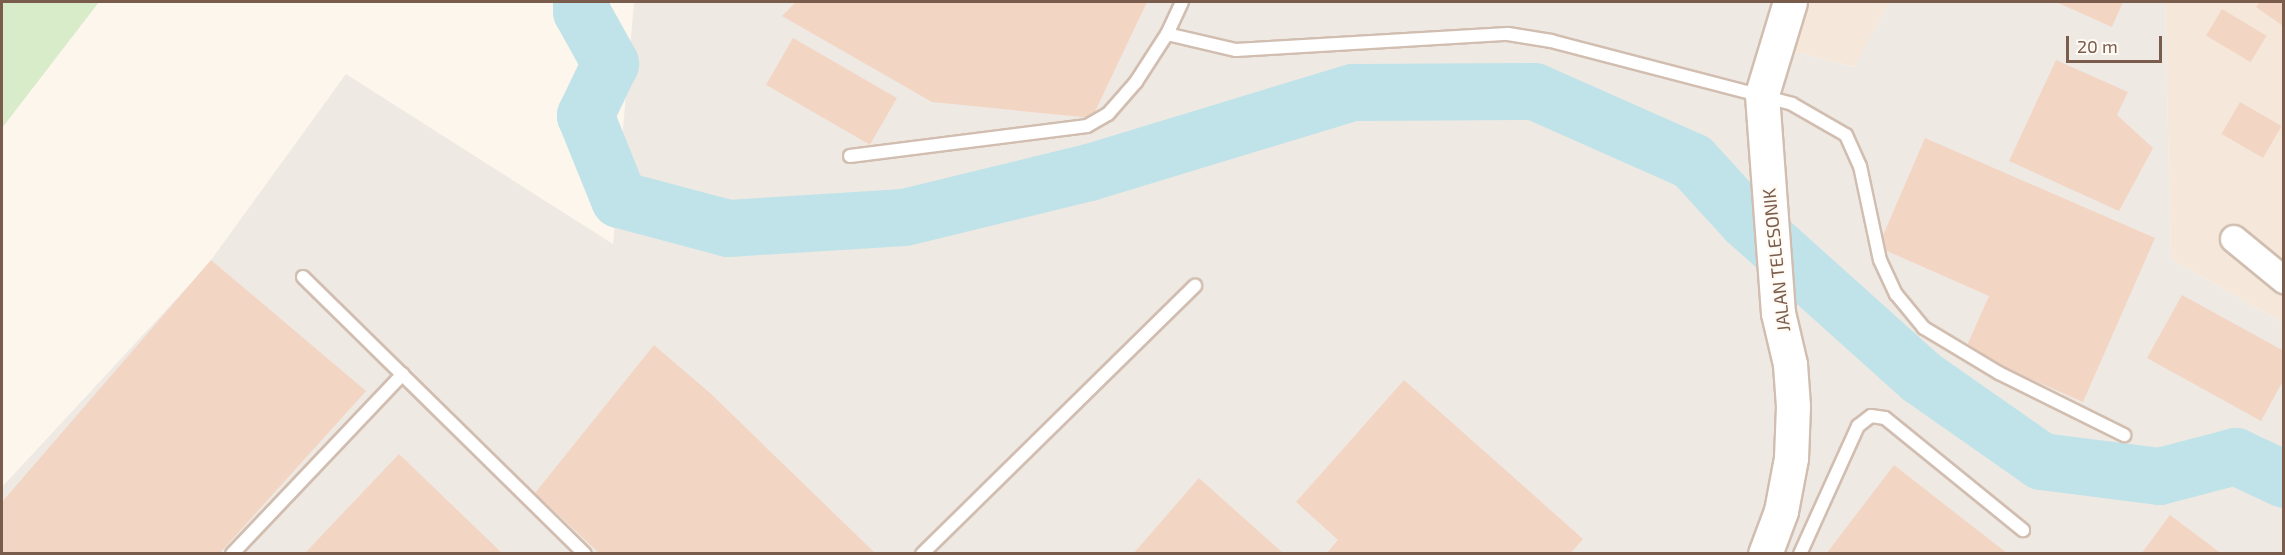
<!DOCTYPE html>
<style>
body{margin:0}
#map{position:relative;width:2285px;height:555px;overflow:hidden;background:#fdf6ec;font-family:"Exo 2",sans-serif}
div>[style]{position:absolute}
.residential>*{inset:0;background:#f5e8da}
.industrial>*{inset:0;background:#efe9e4}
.green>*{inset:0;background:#d8ecc9}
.river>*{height:57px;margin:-28.5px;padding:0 28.5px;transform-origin:28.5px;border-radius:28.5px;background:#bfe3e8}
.building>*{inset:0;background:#f3d5c3;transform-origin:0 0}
.roads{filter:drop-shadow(2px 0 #d1beb0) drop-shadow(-2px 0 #d1beb0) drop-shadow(0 2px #d1beb0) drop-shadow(0 -2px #d1beb0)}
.lane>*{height:12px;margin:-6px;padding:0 6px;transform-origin:6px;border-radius:6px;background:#fff}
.street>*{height:26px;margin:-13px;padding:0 13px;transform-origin:13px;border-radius:13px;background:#fff}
.secondary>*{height:33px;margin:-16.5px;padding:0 16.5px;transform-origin:16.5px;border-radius:16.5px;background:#fff}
span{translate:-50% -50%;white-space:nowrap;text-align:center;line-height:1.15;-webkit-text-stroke:4.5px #fffaf3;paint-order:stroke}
.street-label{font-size:18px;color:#7a5c4d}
.frame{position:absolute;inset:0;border:3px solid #7a5c4d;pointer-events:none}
.scale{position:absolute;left:2066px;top:36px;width:96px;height:27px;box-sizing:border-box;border:3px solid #7a5c4d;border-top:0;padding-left:8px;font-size:18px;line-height:21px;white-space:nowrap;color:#7a5c4d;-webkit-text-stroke:4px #fffaf3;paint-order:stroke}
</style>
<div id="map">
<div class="residential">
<div style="clip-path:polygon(1772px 2px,1889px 2px,1855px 67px,1763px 44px)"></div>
<div style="clip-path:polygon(2165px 2px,2283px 2px,2283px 323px,2171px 259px)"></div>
</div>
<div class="industrial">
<div style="clip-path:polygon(634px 2px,1772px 2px,1764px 44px,1854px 67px,1889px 2px,2165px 2px,2171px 259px,2283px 323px,2283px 553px,2px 554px,2px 487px,206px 267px,346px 74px,613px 244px)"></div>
</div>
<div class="green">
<div style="clip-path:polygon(2px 2px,99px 2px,2px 128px)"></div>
</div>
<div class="river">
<div style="left:581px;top:2px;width:9px;rotate:90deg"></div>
<div style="left:581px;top:11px;width:60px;rotate:60.9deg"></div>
<div style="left:610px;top:63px;width:58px;rotate:115.7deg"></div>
<div style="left:585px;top:115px;width:91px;rotate:68deg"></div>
<div style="left:619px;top:199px;width:113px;rotate:14.9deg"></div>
<div style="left:728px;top:228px;width:176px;rotate:-3.6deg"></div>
<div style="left:904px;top:217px;width:190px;rotate:-13.7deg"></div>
<div style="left:1089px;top:172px;width:276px;rotate:-16.9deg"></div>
<div style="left:1353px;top:92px;width:181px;rotate:-0.3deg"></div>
<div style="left:1534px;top:91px;width:173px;rotate:23.9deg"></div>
<div style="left:1692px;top:161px;width:80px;rotate:47.5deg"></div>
<div style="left:1746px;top:220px;width:235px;rotate:41.9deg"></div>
<div style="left:1921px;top:377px;width:146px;rotate:35deg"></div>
<div style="left:2041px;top:461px;width:119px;rotate:7.2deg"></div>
<div style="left:2159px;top:476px;width:79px;rotate:-14.7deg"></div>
<div style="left:2235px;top:456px;width:54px;rotate:25.1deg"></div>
</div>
<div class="building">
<div style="clip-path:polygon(796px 2px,1147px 2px,1092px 118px,932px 102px,782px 16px)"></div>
<div style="clip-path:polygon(2056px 2px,2123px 2px,2112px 27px)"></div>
<div style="clip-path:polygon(2260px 2px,2284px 2px,2283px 26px,2256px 7px)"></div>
<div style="left:2222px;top:9px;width:52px;height:31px;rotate:31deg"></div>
<div style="left:793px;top:38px;width:120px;height:54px;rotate:30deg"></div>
<div style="clip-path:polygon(2056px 60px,2128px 92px,2117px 115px,2153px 148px,2119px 211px,2009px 161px)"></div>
<div style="left:2240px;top:102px;width:48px;height:37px;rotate:30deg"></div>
<div style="clip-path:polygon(1925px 138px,2155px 238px,2083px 402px,1965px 350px,1989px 296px,1878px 247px)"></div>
<div style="clip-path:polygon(211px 260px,366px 391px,219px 554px,2px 554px,2px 502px)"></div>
<div style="clip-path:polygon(2182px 295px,2284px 351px,2284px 379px,2261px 421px,2147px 358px)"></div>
<div style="clip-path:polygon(654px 345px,710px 393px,876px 554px,600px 554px,535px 493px)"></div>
<div style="clip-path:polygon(1404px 380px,1583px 539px,1570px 554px,1326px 554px,1338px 540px,1296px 502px)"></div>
<div style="clip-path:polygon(399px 454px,503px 554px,306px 552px)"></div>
<div style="clip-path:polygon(1894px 465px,2008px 554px,1826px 554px)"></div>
<div style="clip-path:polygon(1199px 478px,1284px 554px,1133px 554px)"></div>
<div style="clip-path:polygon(2170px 515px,2222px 554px,2141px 554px)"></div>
</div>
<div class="roads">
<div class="lane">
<div style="left:1182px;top:2px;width:35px;rotate:115deg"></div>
<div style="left:1167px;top:34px;width:71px;rotate:13.1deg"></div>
<div style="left:1236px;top:50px;width:272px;rotate:-3.4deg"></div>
<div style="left:1508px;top:34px;width:44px;rotate:9.2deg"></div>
<div style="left:1551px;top:41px;width:249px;rotate:14.6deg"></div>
<div style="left:1792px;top:104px;width:62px;rotate:29.9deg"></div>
<div style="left:1846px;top:135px;width:34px;rotate:66deg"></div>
<div style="left:1860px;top:166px;width:96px;rotate:78deg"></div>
<div style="left:1880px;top:260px;width:38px;rotate:65deg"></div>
<div style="left:1896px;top:294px;width:44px;rotate:50.5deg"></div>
<div style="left:1924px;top:328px;width:87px;rotate:31deg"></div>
<div style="left:1999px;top:373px;width:140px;rotate:26.4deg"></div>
<div style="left:850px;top:156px;width:239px;rotate:-7.2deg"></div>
<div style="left:1087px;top:126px;width:24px;rotate:-30deg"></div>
<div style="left:1108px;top:114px;width:43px;rotate:-48.8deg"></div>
<div style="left:1136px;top:82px;width:57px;rotate:-57.1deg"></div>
<div style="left:303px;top:277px;width:395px;rotate:44.5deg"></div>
<div style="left:232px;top:554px;width:248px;rotate:-46.5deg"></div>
<div style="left:922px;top:554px;width:383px;rotate:-44.5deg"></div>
<div style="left:1800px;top:554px;width:141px;rotate:-65.6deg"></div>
<div style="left:1858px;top:426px;width:16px;rotate:-38deg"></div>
<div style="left:1871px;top:416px;width:14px;rotate:8deg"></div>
<div style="left:1885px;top:418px;width:178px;rotate:39.1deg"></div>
</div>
<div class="street">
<div style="left:2234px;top:239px;width:65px;rotate:39.4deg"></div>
</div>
<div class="secondary">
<div style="left:1765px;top:554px;width:46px;rotate:-69.6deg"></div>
<div style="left:1781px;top:511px;width:54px;rotate:-79.3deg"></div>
<div style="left:1791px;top:458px;width:52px;rotate:-87.8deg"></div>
<div style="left:1793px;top:406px;width:42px;rotate:-94.1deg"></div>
<div style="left:1790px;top:364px;width:52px;rotate:-103.2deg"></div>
<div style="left:1778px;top:313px;width:220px;rotate:-94.2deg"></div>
<div style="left:1762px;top:94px;width:96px;rotate:-73.1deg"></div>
</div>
</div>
<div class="street-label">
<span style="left:1776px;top:260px;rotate:-96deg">JALAN TELESONIK</span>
</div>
<div class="frame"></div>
<div class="scale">20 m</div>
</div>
